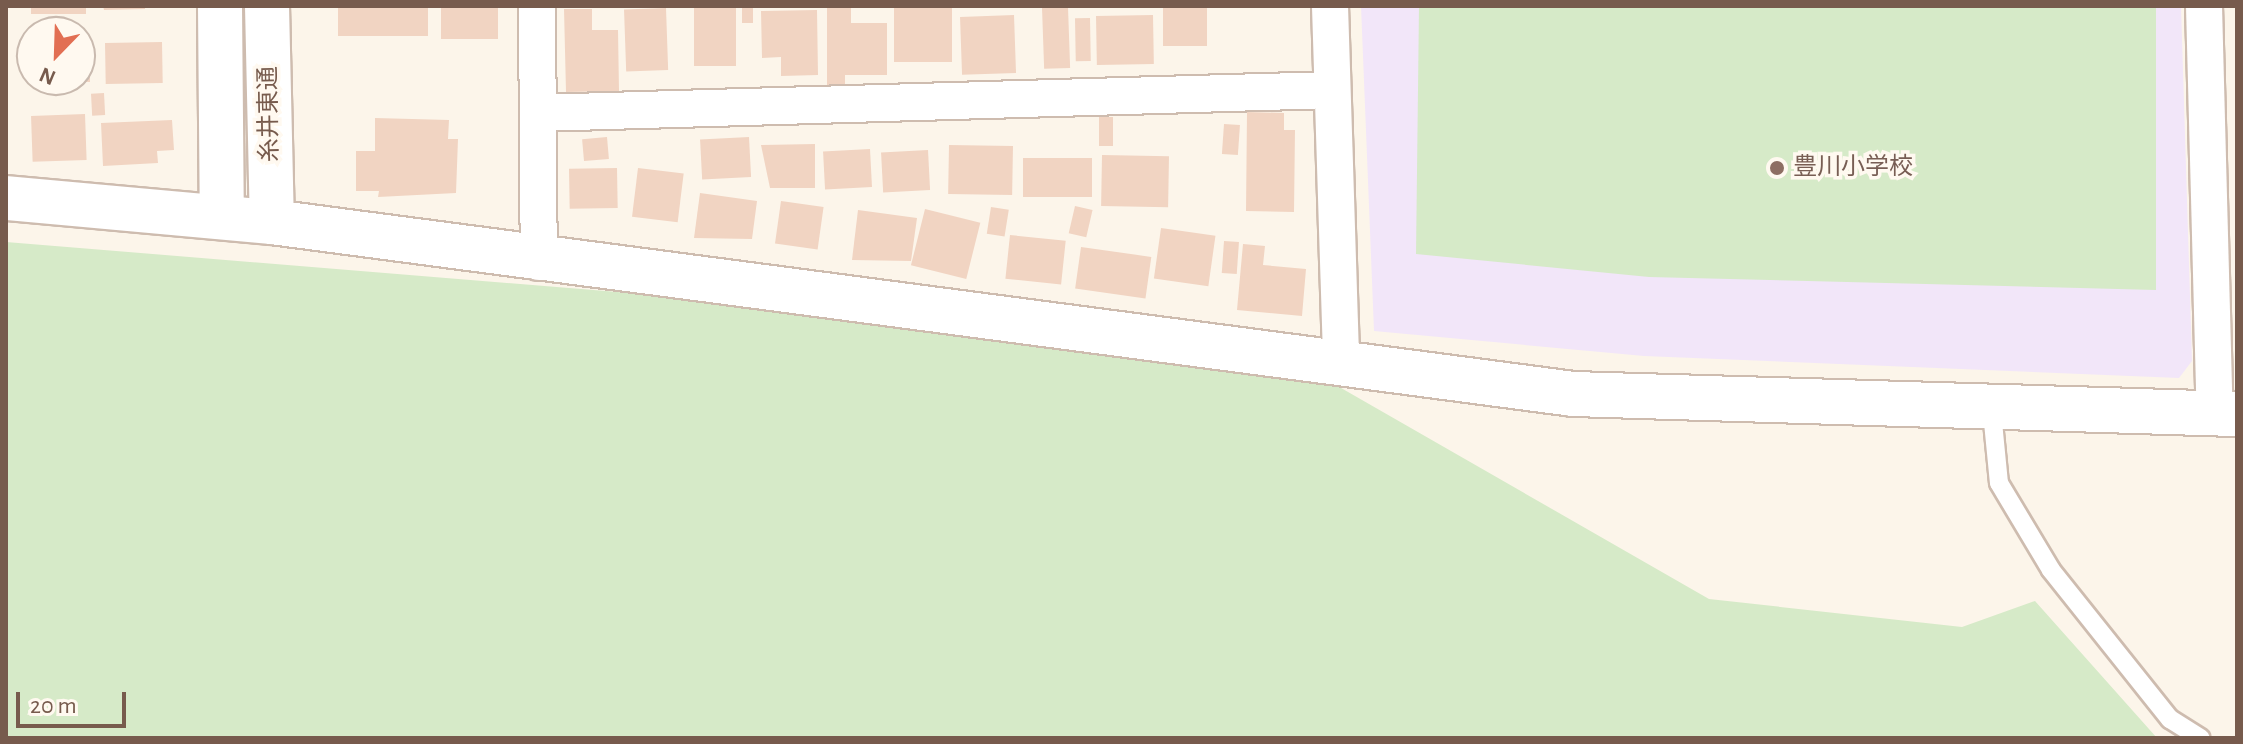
<!DOCTYPE html>
<meta charset="utf-8">
<style>
body{margin:0}
#map{position:relative;width:2243px;height:744px;overflow:hidden;background:#fcf5ea;font-family:"Alegreya Sans","Noto Sans JP",sans-serif}
div>[style]{position:absolute}
.education>*{inset:0;background:#f2e6f9}
.green>*{inset:0;background:#d6eac8}
.building>*{inset:0;background:#f1d4c2;transform-origin:0 0}
.roads{filter:drop-shadow(2px 0 #cebcaf) drop-shadow(-2px 0 #cebcaf) drop-shadow(0 2px #cebcaf) drop-shadow(0 -2px #cebcaf)}
.lane>*{height:18px;margin:-9px;padding:0 9px;transform-origin:9px;border-radius:9px;background:#fff}
.street>*{height:36px;margin:-18px;padding:0 18px;transform-origin:18px;border-radius:18px;background:#fff}
.secondary>*{height:44px;margin:-22px;padding:0 22px;transform-origin:22px;border-radius:22px;background:#fff}
.dots>*{width:22px;height:22px;translate:-50% -50%;box-sizing:border-box;border:4px solid #fff9f0;border-radius:50%}
span{translate:-50% -50%;white-space:nowrap;text-align:center;line-height:1.15;-webkit-text-stroke:7px #fff9f0;paint-order:stroke}
.street-label{font-size:24px;color:#775b4d}
.education-label{font-size:24px;color:#785e54}
.left{translate:0 -50%;text-align:left}
.frame{position:absolute;inset:0;border:8px solid #775b4d;pointer-events:none}
.north{position:absolute;left:16px;top:16px;width:80px;height:80px;box-sizing:border-box;background:#fff9f0;border:2px solid #c9baaf;border-radius:50%;rotate:203deg;font-size:22px;font-weight:700;line-height:32px;text-align:center;color:#775b4d}
.north::after{content:'';display:block;margin:auto;width:28px;height:36px;background:#e26f53;clip-path:polygon(50% 0,100% 100%,50% 72%,0 100%)}
.scale{position:absolute;left:16px;top:692px;width:110px;height:36px;box-sizing:border-box;border:4px solid #775b4d;border-top:0;padding-left:10px;font-size:24px;line-height:28px;white-space:nowrap;color:#775b4d;-webkit-text-stroke:6px #fff9f0;paint-order:stroke}
</style>
<div id="map">
<div class="education">
<div style="clip-path:polygon(1361px 6px,2181px 6px,2192px 361px,2179px 378px,1644px 356px,1374px 331px)"></div>
</div>
<div class="green">
<div style="clip-path:polygon(1419px 6px,2156px 6px,2156px 290px,1649px 277px,1416px 254px)"></div>
<div style="clip-path:polygon(6px 242px,1266px 345px,1709px 599px,1962px 627px,2035px 601px,2157px 738px,6px 738px)"></div>
</div>
<div class="building">
<div style="left:31px;top:6px;width:55px;height:8px"></div>
<div style="clip-path:polygon(103px 6px,145px 6px,145px 9px,104px 10px)"></div>
<div style="left:338px;top:6px;width:90px;height:30px"></div>
<div style="left:441px;top:6px;width:57px;height:33px"></div>
<div style="left:694px;top:6px;width:42px;height:60px"></div>
<div style="left:742px;top:6px;width:11px;height:17px"></div>
<div style="left:1163px;top:6px;width:44px;height:40px"></div>
<div style="clip-path:polygon(851px 7px,851px 23px,887px 23px,887px 75px,845px 75px,845px 85px,827px 85px,827px 8px)"></div>
<div style="left:1068px;top:7px;width:61px;height:26px;rotate:88deg"></div>
<div style="left:666px;top:8px;width:62px;height:42px;rotate:88deg"></div>
<div style="left:952px;top:8px;width:54px;height:58px;rotate:90deg"></div>
<div style="clip-path:polygon(564px 9px,592px 9px,592px 30px,618px 30px,619px 91px,566px 92px)"></div>
<div style="clip-path:polygon(817px 10px,818px 75px,781px 76px,781px 57px,762px 58px,761px 11px)"></div>
<div style="left:1014px;top:15px;width:58px;height:54px;rotate:88deg"></div>
<div style="left:1153px;top:15px;width:49px;height:57px;rotate:89deg"></div>
<div style="left:1090px;top:18px;width:43px;height:15px;rotate:89deg"></div>
<div style="left:80px;top:41px;width:10px;height:41px"></div>
<div style="left:162px;top:42px;width:41px;height:57px;rotate:89deg"></div>
<div style="left:104px;top:93px;width:22px;height:13px;rotate:87deg"></div>
<div style="clip-path:polygon(1247px 112px,1284px 113px,1284px 130px,1295px 130px,1294px 212px,1246px 211px)"></div>
<div style="left:85px;top:114px;width:46px;height:54px;rotate:88deg"></div>
<div style="left:1099px;top:117px;width:14px;height:29px"></div>
<div style="clip-path:polygon(375px 118px,449px 120px,448px 139px,458px 139px,456px 193px,378px 197px,379px 191px,356px 191px,356px 151px,375px 151px)"></div>
<div style="clip-path:polygon(172px 120px,174px 150px,157px 151px,158px 163px,103px 166px,101px 123px)"></div>
<div style="left:1224px;top:124px;width:16px;height:30px;rotate:4deg"></div>
<div style="left:607px;top:137px;width:22px;height:25px;rotate:85deg"></div>
<div style="left:749px;top:137px;width:40px;height:49px;rotate:87deg"></div>
<div style="clip-path:polygon(815px 144px,815px 188px,770px 188px,761px 145px)"></div>
<div style="left:949px;top:145px;width:64px;height:49px;rotate:1deg"></div>
<div style="left:870px;top:149px;width:38px;height:47px;rotate:87deg"></div>
<div style="left:928px;top:150px;width:40px;height:47px;rotate:87deg"></div>
<div style="left:1102px;top:155px;width:67px;height:51px;rotate:1deg"></div>
<div style="left:1023px;top:158px;width:69px;height:39px"></div>
<div style="left:617px;top:168px;width:40px;height:48px;rotate:89deg"></div>
<div style="left:638px;top:168px;width:46px;height:49px;rotate:7deg"></div>
<div style="clip-path:polygon(700px 193px,757px 201px,752px 239px,694px 238px)"></div>
<div style="left:781px;top:201px;width:43px;height:43px;rotate:8deg"></div>
<div style="left:1075px;top:206px;width:18px;height:28px;rotate:13deg"></div>
<div style="left:991px;top:207px;width:18px;height:27px;rotate:9deg"></div>
<div style="left:925px;top:209px;width:57px;height:58px;rotate:14deg"></div>
<div style="clip-path:polygon(858px 210px,917px 218px,911px 261px,852px 260px)"></div>
<div style="left:1161px;top:228px;width:55px;height:51px;rotate:8deg"></div>
<div style="left:1010px;top:235px;width:56px;height:44px;rotate:6deg"></div>
<div style="left:1224px;top:241px;width:15px;height:32px;rotate:4deg"></div>
<div style="clip-path:polygon(1243px 244px,1265px 246px,1263px 265px,1306px 269px,1302px 316px,1237px 310px)"></div>
<div style="left:1081px;top:247px;width:71px;height:42px;rotate:8deg"></div>
</div>
<div class="roads">
<div class="lane">
<div style="left:1992px;top:412px;width:71px;rotate:84.4deg"></div>
<div style="left:1999px;top:483px;width:101px;rotate:59.1deg"></div>
<div style="left:2051px;top:570px;width:191px;rotate:51.4deg"></div>
<div style="left:2170px;top:719px;width:36px;rotate:32deg"></div>
</div>
<div class="street">
<div style="left:537px;top:6px;width:256px;rotate:89.6deg"></div>
<div style="left:1330px;top:6px;width:358px;rotate:88.2deg"></div>
<div style="left:2204px;top:6px;width:408px;rotate:88.5deg"></div>
<div style="left:538px;top:113px;width:794px;rotate:-1.66deg"></div>
</div>
<div class="secondary">
<div style="left:220px;top:6px;width:211px;rotate:89.5deg"></div>
<div style="left:267px;top:6px;width:216px;rotate:88.7deg"></div>
<div style="left:6px;top:198px;width:267px;rotate:5.2deg"></div>
<div style="left:272px;top:222px;width:1312px;rotate:7.53deg"></div>
<div style="left:1573px;top:394px;width:664px;rotate:1.73deg"></div>
</div>
</div>
<div class="dots">
<div style="left:1777px;top:168px;background:#8d6e63"></div>
</div>
<div class="street-label">
<span style="left:270px;top:114px;rotate:-91deg">糸井東通</span>
</div>
<div class="education-label">
<span class="left" style="left:1793px;top:168px">豊川小学校</span>
</div>
<div class="frame"></div>
<div class="north">N</div>
<div class="scale">20 m</div>
</div>
